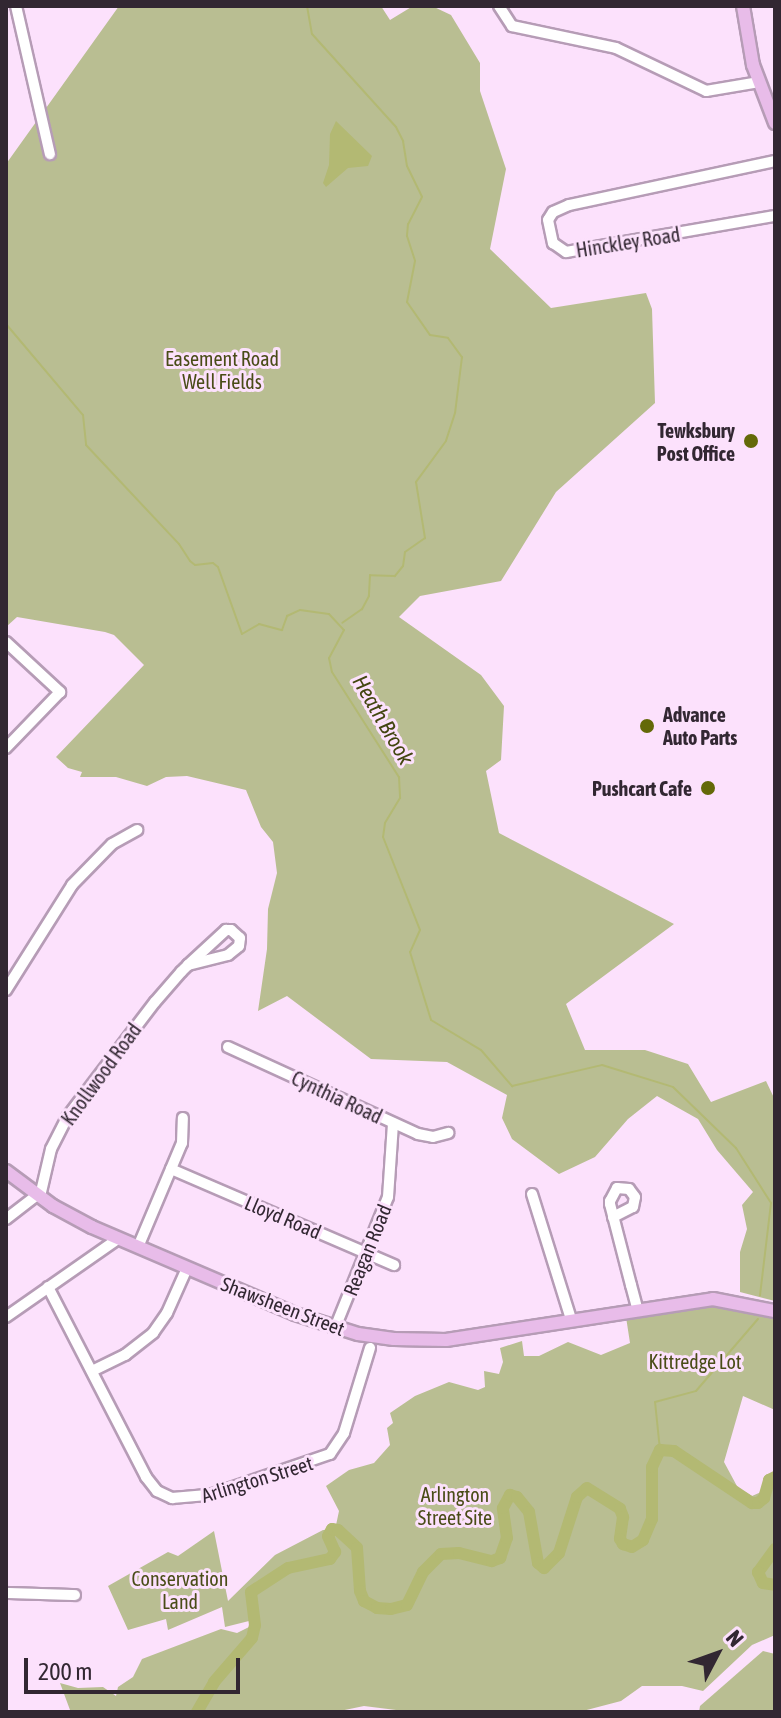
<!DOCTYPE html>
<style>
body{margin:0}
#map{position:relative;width:781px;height:1718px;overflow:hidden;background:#fce1fc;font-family:"Asap Condensed",sans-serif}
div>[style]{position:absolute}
.green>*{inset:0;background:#b9be92}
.water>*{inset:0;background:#b3b973}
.stream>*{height:2px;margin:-1px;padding:0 1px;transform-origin:1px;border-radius:1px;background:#b3b973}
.river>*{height:12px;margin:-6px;padding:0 6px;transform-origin:6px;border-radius:6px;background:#b3b973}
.roads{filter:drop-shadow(2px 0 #b69cb6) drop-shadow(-2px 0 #b69cb6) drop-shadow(0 2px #b69cb6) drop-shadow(0 -2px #b69cb6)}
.minor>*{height:10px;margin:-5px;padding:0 5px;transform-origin:5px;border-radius:5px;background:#fff}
.major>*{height:12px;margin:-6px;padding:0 6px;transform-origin:6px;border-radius:6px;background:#e8bce9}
.dots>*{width:22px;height:22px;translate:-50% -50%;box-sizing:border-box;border:4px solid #fce1fc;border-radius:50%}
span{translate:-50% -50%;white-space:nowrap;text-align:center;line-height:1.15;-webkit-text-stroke:6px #fce1fc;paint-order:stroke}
.street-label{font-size:20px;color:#322732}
.park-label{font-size:20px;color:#494c17}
.poi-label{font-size:20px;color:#322732;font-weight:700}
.right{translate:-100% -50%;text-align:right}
.left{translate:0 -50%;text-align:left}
.water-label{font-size:22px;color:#434610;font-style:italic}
.frame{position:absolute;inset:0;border:8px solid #322732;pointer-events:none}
.north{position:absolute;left:677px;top:1614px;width:80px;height:80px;-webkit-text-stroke:6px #fce1fc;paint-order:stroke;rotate:49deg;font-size:22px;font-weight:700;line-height:32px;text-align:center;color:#322732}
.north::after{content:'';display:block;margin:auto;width:28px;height:36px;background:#322732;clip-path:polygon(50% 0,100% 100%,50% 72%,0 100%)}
.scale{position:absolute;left:24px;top:1658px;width:216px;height:36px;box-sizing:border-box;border:4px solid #322732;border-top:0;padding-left:10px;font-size:24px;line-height:28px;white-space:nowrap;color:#322732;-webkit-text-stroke:6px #fce1fc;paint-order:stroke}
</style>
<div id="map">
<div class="green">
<div style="clip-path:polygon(119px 6px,381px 6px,390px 20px,413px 6px,432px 6px,451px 15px,480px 63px,480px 91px,506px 169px,490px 249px,551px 308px,646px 293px,652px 309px,655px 403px,556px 492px,501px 581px,420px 596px,399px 617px,481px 675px,504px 706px,501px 760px,486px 771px,499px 833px,674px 924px,566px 1004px,585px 1050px,645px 1050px,688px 1064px,711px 1102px,766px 1081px,775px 1100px,775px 1301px,740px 1292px,740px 1252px,747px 1229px,742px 1205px,753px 1192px,717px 1150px,698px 1119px,657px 1096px,628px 1119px,595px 1157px,559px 1174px,512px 1139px,502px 1118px,507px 1095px,447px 1062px,371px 1059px,287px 996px,258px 1011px,267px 949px,268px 909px,277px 873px,273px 842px,261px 827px,246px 790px,187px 776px,166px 777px,147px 786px,116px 777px,80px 777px,82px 772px,68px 768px,56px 757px,144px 665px,114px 635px,105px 632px,17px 617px,6px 627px,6px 164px)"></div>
<div style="clip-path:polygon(697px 1298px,775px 1311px,775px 1410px,743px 1396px,724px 1462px,738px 1488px,752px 1496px,773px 1487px,775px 1490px,775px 1635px,752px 1645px,703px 1691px,682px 1686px,642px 1686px,621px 1701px,579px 1712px,412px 1712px,364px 1706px,335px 1712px,66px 1712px,70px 1710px,60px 1683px,78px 1688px,103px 1687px,116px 1696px,118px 1687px,133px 1677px,142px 1659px,221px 1629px,237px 1633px,249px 1627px,249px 1621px,225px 1627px,222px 1607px,168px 1630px,166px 1619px,128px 1630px,108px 1586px,168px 1552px,178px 1556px,214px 1531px,228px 1601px,275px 1555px,323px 1530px,335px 1530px,339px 1511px,326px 1486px,349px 1470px,374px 1463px,390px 1445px,387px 1428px,393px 1423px,390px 1413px,415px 1396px,449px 1382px,478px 1390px,485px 1387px,484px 1371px,499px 1374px,503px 1362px,500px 1348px,522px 1341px,524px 1356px,539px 1356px,568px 1342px,601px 1355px,630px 1343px,626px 1317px)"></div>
<div style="clip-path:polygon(763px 1651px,775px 1654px,775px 1712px,699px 1712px,700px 1706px)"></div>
</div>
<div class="water">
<div style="clip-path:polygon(336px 121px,372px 156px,368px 166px,348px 168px,326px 187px,323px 183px,329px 165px,330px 134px)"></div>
</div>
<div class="stream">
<div style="left:307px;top:6px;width:28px;rotate:80deg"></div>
<div style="left:312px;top:34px;width:125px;rotate:47.9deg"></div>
<div style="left:396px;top:127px;width:16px;rotate:63deg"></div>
<div style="left:403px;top:141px;width:25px;rotate:81deg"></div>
<div style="left:407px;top:166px;width:34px;rotate:64deg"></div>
<div style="left:422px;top:197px;width:30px;rotate:117deg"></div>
<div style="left:408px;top:224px;width:12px;rotate:95deg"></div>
<div style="left:407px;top:236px;width:26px;rotate:72deg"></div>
<div style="left:415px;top:261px;width:42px;rotate:101deg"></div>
<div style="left:407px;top:302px;width:40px;rotate:55.1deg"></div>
<div style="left:430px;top:335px;width:18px;rotate:9deg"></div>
<div style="left:448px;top:338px;width:24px;rotate:54deg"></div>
<div style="left:462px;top:357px;width:56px;rotate:97.1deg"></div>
<div style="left:455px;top:413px;width:29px;rotate:108deg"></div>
<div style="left:446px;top:441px;width:51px;rotate:126.2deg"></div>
<div style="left:416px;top:482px;width:57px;rotate:80.9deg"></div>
<div style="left:425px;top:538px;width:24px;rotate:145deg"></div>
<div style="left:405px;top:552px;width:14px;rotate:98deg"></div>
<div style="left:403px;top:566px;width:13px;rotate:129deg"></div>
<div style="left:395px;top:576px;width:25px;rotate:-178deg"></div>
<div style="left:370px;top:575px;width:21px;rotate:93deg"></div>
<div style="left:369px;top:596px;width:15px;rotate:118deg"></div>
<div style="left:362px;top:609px;width:24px;rotate:145deg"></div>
<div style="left:6px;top:324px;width:119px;rotate:49.8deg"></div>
<div style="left:83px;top:415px;width:30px;rotate:84deg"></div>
<div style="left:86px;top:445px;width:136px;rotate:46.8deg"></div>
<div style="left:179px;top:544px;width:20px;rotate:57deg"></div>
<div style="left:190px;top:561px;width:6px;rotate:39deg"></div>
<div style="left:195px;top:565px;width:18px;rotate:-6deg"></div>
<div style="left:213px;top:563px;width:6px;rotate:39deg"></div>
<div style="left:218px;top:567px;width:71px;rotate:70.3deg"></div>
<div style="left:242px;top:634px;width:20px;rotate:-30deg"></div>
<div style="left:259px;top:624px;width:24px;rotate:15deg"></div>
<div style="left:282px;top:630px;width:15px;rotate:-70deg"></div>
<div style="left:287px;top:616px;width:14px;rotate:-25deg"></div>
<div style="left:300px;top:610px;width:29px;rotate:8deg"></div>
<div style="left:329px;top:614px;width:22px;rotate:47deg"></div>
<div style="left:344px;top:630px;width:32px;rotate:118deg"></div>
<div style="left:329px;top:658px;width:14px;rotate:78deg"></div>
<div style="left:332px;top:672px;width:125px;rotate:57.5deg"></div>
<div style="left:399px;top:777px;width:21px;rotate:87deg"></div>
<div style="left:400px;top:798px;width:29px;rotate:121deg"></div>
<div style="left:385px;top:823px;width:14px;rotate:98deg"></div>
<div style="left:383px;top:837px;width:100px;rotate:68.3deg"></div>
<div style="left:420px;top:930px;width:24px;rotate:114deg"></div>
<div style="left:410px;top:952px;width:71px;rotate:72.8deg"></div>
<div style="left:431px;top:1020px;width:58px;rotate:31deg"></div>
<div style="left:481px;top:1050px;width:48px;rotate:49.3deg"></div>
<div style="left:512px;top:1086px;width:92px;rotate:-13.1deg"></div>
<div style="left:602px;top:1065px;width:74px;rotate:17.2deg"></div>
<div style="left:673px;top:1087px;width:88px;rotate:44.1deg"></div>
<div style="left:736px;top:1148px;width:65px;rotate:57.5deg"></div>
<div style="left:771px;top:1203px;width:93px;rotate:96.8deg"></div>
<div style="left:660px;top:1450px;width:48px;rotate:-95.9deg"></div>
<div style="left:655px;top:1402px;width:42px;rotate:-15deg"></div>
<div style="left:696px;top:1391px;width:95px;rotate:-49.3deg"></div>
</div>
<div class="river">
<div style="left:775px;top:1549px;width:29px;rotate:126deg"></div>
<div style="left:758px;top:1572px;width:12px;rotate:66deg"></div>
<div style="left:763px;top:1583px;width:12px;rotate:9deg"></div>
<div style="left:197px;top:1712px;width:34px;rotate:-60deg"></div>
<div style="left:214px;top:1682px;width:58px;rotate:-49.2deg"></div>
<div style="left:252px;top:1638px;width:13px;rotate:-77deg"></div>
<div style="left:255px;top:1625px;width:33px;rotate:-97deg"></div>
<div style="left:251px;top:1592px;width:44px;rotate:-33deg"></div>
<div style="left:288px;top:1568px;width:43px;rotate:-12.1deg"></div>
<div style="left:330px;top:1559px;width:9px;rotate:-54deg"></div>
<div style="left:335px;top:1552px;width:17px;rotate:-114deg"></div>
<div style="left:328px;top:1536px;width:8px;rotate:-60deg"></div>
<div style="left:332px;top:1529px;width:6px;rotate:9deg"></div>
<div style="left:338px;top:1530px;width:26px;rotate:43deg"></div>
<div style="left:357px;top:1548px;width:43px;rotate:86deg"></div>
<div style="left:360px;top:1591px;width:11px;rotate:68deg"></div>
<div style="left:364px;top:1601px;width:15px;rotate:28deg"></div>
<div style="left:377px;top:1608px;width:14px;rotate:4deg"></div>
<div style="left:391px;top:1609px;width:16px;rotate:-14deg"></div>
<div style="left:407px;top:1605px;width:37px;rotate:-64deg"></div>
<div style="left:423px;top:1572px;width:25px;rotate:-45deg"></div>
<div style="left:441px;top:1554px;width:18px;rotate:-3deg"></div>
<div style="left:459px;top:1553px;width:34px;rotate:14deg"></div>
<div style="left:492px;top:1561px;width:9px;rotate:-21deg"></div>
<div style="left:500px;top:1558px;width:21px;rotate:-71deg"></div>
<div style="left:507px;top:1538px;width:30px;rotate:-98deg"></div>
<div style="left:503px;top:1508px;width:15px;rotate:-62deg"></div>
<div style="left:510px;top:1495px;width:7px;rotate:16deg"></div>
<div style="left:517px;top:1497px;width:19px;rotate:51deg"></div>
<div style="left:529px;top:1512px;width:52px;rotate:80deg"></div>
<div style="left:538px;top:1563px;width:8px;rotate:40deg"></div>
<div style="left:544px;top:1568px;width:21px;rotate:-45deg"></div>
<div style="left:559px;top:1553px;width:59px;rotate:-72.2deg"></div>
<div style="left:577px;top:1497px;width:13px;rotate:-42deg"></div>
<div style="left:587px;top:1488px;width:39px;rotate:32deg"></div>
<div style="left:620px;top:1509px;width:9px;rotate:69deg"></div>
<div style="left:623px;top:1517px;width:22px;rotate:98deg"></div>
<div style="left:620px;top:1539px;width:6px;rotate:59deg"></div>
<div style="left:623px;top:1544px;width:9px;rotate:18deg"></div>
<div style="left:632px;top:1547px;width:13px;rotate:-32deg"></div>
<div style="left:643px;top:1540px;width:23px;rotate:-67deg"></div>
<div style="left:652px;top:1519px;width:52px;rotate:-90deg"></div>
<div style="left:652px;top:1467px;width:19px;rotate:-65deg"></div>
<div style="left:660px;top:1450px;width:14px;rotate:4deg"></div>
<div style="left:674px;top:1451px;width:94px;rotate:33.7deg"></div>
<div style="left:752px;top:1503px;width:6px"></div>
<div style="left:758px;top:1503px;width:8px;rotate:-40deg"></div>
<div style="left:764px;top:1498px;width:19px;rotate:-74deg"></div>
<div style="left:769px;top:1480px;width:7px;rotate:-27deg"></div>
</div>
<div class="roads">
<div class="minor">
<div style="left:16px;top:6px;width:152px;rotate:77.1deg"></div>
<div style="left:499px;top:6px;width:24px;rotate:57deg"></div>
<div style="left:512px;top:26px;width:106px;rotate:11.9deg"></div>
<div style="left:616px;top:48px;width:100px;rotate:25.5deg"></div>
<div style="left:706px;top:91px;width:54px;rotate:-9.6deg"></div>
<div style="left:775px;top:161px;width:211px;rotate:167.9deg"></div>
<div style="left:569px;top:205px;width:17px;rotate:156deg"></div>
<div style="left:553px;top:212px;width:9px;rotate:122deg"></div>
<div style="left:548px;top:220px;width:24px;rotate:78deg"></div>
<div style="left:553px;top:243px;width:16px;rotate:35deg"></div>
<div style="left:566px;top:252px;width:212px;rotate:-9.8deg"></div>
<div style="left:6px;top:642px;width:74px;rotate:42.8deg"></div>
<div style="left:60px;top:692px;width:78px;rotate:134deg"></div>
<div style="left:6px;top:990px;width:124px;rotate:-57.8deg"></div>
<div style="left:72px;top:885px;width:57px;rotate:-45.7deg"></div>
<div style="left:112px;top:844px;width:29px;rotate:-29deg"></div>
<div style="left:228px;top:1047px;width:209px;rotate:24.6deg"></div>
<div style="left:418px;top:1134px;width:15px;rotate:11deg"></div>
<div style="left:433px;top:1137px;width:16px;rotate:-15deg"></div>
<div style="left:171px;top:1169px;width:243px;rotate:23.3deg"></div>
<div style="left:532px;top:1194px;width:131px;rotate:72.7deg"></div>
<div style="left:613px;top:1217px;width:22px;rotate:-27deg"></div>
<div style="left:633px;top:1207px;width:10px;rotate:-79deg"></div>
<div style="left:635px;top:1197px;width:10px;rotate:-127deg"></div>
<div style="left:629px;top:1189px;width:12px;rotate:-175deg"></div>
<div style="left:617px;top:1188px;width:15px;rotate:118deg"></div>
<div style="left:610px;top:1201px;width:3px;rotate:90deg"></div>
<div style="left:610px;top:1204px;width:84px;rotate:75.5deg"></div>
<div style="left:631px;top:1285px;width:24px;rotate:75deg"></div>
<div style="left:6px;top:1219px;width:44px;rotate:-37.6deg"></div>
<div style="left:41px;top:1192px;width:44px;rotate:-76.9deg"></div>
<div style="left:51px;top:1149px;width:37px;rotate:-63deg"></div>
<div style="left:68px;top:1116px;width:143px;rotate:-52.7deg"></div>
<div style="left:155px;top:1002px;width:40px;rotate:-49deg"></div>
<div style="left:181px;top:972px;width:10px;rotate:-45deg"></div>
<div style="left:188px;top:965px;width:52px;rotate:-42.6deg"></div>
<div style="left:226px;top:930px;width:5px"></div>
<div style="left:231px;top:930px;width:12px;rotate:42deg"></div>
<div style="left:240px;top:938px;width:8px;rotate:97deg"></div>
<div style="left:239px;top:946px;width:14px;rotate:141deg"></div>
<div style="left:228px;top:955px;width:41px;rotate:166deg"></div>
<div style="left:138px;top:1247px;width:113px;rotate:-67.1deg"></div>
<div style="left:182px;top:1143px;width:25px;rotate:-88deg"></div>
<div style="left:48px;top:1287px;width:214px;rotate:62.7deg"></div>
<div style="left:146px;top:1477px;width:18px;rotate:52deg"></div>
<div style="left:157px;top:1491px;width:17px;rotate:25deg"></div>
<div style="left:172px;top:1498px;width:38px;rotate:-5deg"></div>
<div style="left:210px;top:1495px;width:127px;rotate:-18.9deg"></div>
<div style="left:330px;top:1454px;width:25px;rotate:-56deg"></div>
<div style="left:344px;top:1433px;width:89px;rotate:-73deg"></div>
<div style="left:6px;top:1317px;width:136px;rotate:-34.9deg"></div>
<div style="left:335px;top:1328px;width:141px;rotate:-68deg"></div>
<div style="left:388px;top:1197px;width:74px;rotate:-86.1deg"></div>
<div style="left:92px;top:1371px;width:37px;rotate:-26deg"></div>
<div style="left:125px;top:1355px;width:36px;rotate:-38deg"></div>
<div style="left:153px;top:1333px;width:24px;rotate:-55deg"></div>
<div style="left:167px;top:1313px;width:49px;rotate:-66deg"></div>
<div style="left:6px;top:1593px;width:69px;rotate:1.7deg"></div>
</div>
<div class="major">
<div style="left:743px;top:6px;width:60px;rotate:80.4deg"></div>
<div style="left:753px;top:65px;width:62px;rotate:69.2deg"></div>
<div style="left:6px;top:1171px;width:59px;rotate:36.7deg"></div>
<div style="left:53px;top:1206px;width:44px;rotate:28.3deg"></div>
<div style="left:92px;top:1227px;width:221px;rotate:23.2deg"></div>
<div style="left:295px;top:1314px;width:66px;rotate:17.6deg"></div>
<div style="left:358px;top:1334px;width:36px;rotate:8deg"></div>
<div style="left:394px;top:1339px;width:52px;rotate:1.1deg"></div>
<div style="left:446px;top:1340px;width:270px;rotate:-8.7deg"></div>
<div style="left:713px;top:1299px;width:63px;rotate:11deg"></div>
</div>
</div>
<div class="dots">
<div style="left:751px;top:441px;background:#646908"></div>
<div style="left:647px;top:726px;background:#646908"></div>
<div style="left:708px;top:788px;background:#646908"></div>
</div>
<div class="street-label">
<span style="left:628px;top:242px;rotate:-9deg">Hinckley Road</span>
<span style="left:101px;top:1074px;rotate:-54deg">Knollwood Road</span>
<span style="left:337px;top:1097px;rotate:25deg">Cynthia Road</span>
<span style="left:283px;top:1217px;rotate:23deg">Lloyd Road</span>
<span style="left:367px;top:1250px;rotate:-68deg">Reagan Road</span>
<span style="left:283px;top:1306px;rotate:21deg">Shawsheen Street</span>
<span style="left:257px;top:1479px;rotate:-17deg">Arlington Street</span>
</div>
<div class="park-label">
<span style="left:222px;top:370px">Easement Road<br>Well Fields</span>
<span style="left:695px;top:1361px">Kittredge Lot</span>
<span style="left:455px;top:1506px">Arlington<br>Street Site</span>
<span style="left:180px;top:1590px">Conservation<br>Land</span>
</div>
<div class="poi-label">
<span class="right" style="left:735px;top:442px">Tewksbury<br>Post Office</span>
<span class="left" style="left:663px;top:726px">Advance<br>Auto Parts</span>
<span class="right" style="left:692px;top:788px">Pushcart Cafe</span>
</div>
<div class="water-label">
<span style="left:383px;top:720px;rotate:60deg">Heath Brook</span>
</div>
<div class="frame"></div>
<div class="north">N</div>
<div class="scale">200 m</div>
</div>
